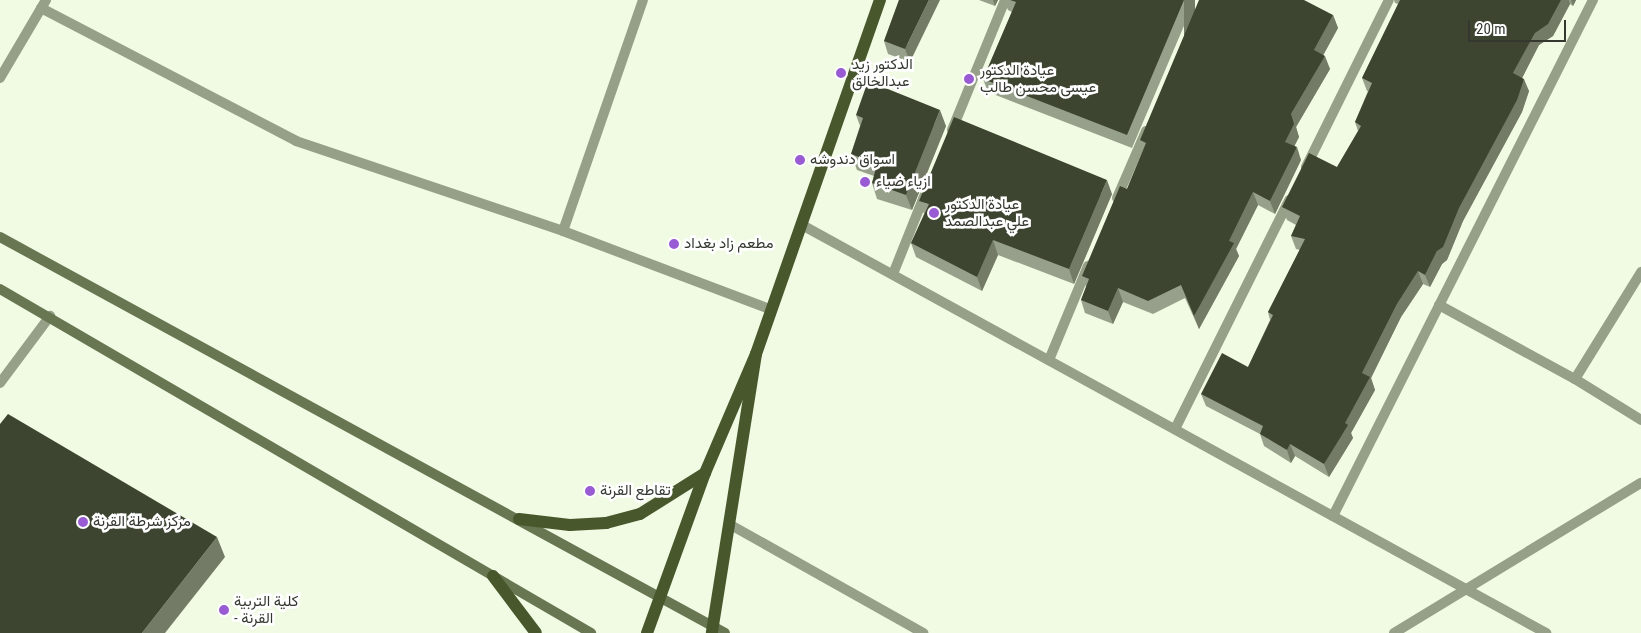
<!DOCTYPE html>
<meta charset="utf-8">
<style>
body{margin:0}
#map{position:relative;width:1641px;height:633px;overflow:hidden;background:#f1fae3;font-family:"Roboto Condensed",Vazirmatn,sans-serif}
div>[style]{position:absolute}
.street>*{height:10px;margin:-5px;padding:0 5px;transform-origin:5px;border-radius:5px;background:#969f87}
.secondary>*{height:10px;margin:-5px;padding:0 5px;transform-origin:5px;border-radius:5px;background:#687652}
.primary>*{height:12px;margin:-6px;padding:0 6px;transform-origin:6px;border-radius:6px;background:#49582c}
.wall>*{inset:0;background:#97a08a}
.shaded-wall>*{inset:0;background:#737b66;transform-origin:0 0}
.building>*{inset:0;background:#3d4531}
.dots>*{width:14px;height:14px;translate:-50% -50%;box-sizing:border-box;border:2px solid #fff;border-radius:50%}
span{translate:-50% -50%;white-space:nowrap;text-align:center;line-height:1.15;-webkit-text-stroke:5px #fff;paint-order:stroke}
.poi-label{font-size:15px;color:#34382f}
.left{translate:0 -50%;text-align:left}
.scale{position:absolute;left:1468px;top:20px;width:98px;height:22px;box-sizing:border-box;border:2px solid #34382f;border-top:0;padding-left:6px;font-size:15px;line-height:18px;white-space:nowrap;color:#34382f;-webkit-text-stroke:4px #fff;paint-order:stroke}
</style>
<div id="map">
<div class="street">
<div style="left:41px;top:8px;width:288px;rotate:27.5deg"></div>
<div style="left:296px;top:141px;width:282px;rotate:18.6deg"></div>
<div style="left:563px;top:231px;width:223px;rotate:20.7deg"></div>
<div style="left:0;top:78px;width:91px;rotate:-59.5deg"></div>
<div style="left:952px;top:130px;width:140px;rotate:-67.8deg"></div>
<div style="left:1306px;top:167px;width:186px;rotate:-63.6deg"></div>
<div style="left:1117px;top:198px;width:73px;rotate:-66.6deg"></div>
<div style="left:802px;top:225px;width:849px;rotate:28.74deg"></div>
<div style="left:563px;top:231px;width:244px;rotate:-70.9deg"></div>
<div style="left:893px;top:274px;width:86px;rotate:-68.2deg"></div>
<div style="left:1439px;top:305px;width:155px;rotate:28.6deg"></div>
<div style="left:1575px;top:379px;width:78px;rotate:31.8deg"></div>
<div style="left:1049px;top:360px;width:102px;rotate:-67.5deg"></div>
<div style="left:1575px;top:379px;width:126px;rotate:-58.3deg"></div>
<div style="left:0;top:383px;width:84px;rotate:-53.3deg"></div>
<div style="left:1175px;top:429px;width:256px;rotate:-63.5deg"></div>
<div style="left:1333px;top:516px;width:578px;rotate:-63.26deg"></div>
<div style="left:729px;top:524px;width:223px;rotate:29.3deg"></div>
<div style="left:1394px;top:633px;width:289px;rotate:-31.3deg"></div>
</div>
<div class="secondary">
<div style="left:0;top:237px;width:826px;rotate:28.64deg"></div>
<div style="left:0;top:289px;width:684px;rotate:30.2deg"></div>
</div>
<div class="primary">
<div style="left:756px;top:354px;width:375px;rotate:-70.7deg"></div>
<div style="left:519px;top:519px;width:51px;rotate:6.7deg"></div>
<div style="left:570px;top:525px;width:36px;rotate:-3deg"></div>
<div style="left:606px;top:523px;width:35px;rotate:-15deg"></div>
<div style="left:640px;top:514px;width:77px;rotate:-32.2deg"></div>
<div style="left:493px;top:576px;width:71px;rotate:53deg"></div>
<div style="left:647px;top:633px;width:170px;rotate:-70.1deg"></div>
<div style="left:705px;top:473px;width:129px;rotate:-66.8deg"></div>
<div style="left:756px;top:354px;width:282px;rotate:99deg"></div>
</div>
<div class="wall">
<div style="clip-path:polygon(899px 0,910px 62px,888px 54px,884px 41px)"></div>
<div style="clip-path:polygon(979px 0,998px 0,995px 6px)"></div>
<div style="clip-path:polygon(1004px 0,1195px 0,1132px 148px,988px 92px,983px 79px,1012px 12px,1008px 10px)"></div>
<div style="clip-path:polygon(1394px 0,1576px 0,1573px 6px,1570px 4px,1553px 36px,1539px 45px,1522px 78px,1529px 91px,1522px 112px,1463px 221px,1447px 260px,1442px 264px,1430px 287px,1423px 284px,1401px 317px,1371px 378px,1375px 390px,1351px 433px,1353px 438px,1329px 477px,1295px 456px,1291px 463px,1264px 446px,1260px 434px,1206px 406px,1201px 394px,1248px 367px,1270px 320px,1268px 312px,1300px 250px,1296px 249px,1291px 236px,1296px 225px,1287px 220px,1282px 207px,1337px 167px,1358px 131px,1355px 122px,1368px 91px,1367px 91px,1362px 78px,1398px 4px,1395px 3px)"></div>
<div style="clip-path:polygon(1333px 15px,1338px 28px,1323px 55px,1330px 69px,1296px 127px,1299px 137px,1294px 146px,1301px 160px,1275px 214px,1258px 205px,1236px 249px,1239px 256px,1199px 329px,1185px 298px,1153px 314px,1123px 302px,1113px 324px,1085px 313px,1081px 300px,1086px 287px,1082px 276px,1127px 189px,1143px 150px,1140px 140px)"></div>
<div style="clip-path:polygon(856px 115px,946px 126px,912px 210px,877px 199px,872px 183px,874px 176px,857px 170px,851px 154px,860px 126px)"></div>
<div style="clip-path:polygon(1112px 194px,1074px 284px,998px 255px,982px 291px,916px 257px,911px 243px,924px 214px,919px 201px)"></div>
</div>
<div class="shaded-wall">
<div style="clip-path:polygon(929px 0,940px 0,910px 62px,905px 49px)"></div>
<div style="clip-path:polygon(993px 0,998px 0,995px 6px)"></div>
<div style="left:1184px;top:0;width:11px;height:147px"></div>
<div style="clip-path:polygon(1561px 0,1569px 0,1570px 4px,1553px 36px,1539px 45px,1518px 86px,1513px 73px,1535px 33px)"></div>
<div style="clip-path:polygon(1571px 0,1576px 0,1573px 6px)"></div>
<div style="clip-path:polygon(1333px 15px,1338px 28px,1319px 63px,1314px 50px)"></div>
<div style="clip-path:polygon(1325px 56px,1330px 69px,1296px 127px,1299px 137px,1290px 155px,1285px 142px,1291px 114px)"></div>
<div style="clip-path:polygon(1524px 79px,1529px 91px,1522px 112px,1463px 221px,1447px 260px,1442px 264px,1430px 287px,1425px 275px)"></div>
<div style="clip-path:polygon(940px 110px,946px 126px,912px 210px,906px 195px)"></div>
<div style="clip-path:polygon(1297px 147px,1301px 160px,1275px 214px,1270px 201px)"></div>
<div style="clip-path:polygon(1107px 180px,1112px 194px,1074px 284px,1069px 269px)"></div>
<div style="clip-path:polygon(1253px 192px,1258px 205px,1236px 249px,1239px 256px,1199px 329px,1194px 316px,1229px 241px)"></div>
<div style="clip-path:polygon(993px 240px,998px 255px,982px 291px,977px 277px)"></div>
<div style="clip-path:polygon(1418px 271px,1423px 284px,1401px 317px,1371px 378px,1375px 390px,1351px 433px,1353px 438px,1329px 477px,1324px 464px,1345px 423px,1362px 373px,1397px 304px)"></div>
<div style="clip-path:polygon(1118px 288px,1123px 302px,1113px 324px,1108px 311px)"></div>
<div style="clip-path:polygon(1290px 444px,1295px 456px,1291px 463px,1287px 450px)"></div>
<div style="clip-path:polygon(217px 537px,225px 557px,165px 633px,142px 633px)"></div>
</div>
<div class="building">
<div style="clip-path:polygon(899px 0,929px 0,905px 49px,884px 41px)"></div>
<div style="clip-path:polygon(1010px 0,1184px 0,1127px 135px,983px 79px,1016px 2px)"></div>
<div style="clip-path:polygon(1199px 0,1304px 0,1333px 15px,1314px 50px,1325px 56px,1291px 114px,1294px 124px,1285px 142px,1297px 147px,1270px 201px,1253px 192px,1229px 241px,1234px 243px,1194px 316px,1181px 285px,1148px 301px,1118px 288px,1108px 311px,1081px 300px,1089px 279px,1082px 276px,1120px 186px,1127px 189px,1146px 143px,1140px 140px)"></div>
<div style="clip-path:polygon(1400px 0,1561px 0,1548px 24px,1535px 33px,1513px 73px,1524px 79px,1517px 100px,1459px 208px,1443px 247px,1437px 251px,1425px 275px,1418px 271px,1397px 304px,1362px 373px,1370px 377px,1345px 423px,1348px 425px,1324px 464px,1290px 444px,1287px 450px,1260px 434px,1263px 426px,1201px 394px,1222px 353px,1248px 367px,1273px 315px,1268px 312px,1305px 239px,1291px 236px,1300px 216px,1282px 207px,1309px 153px,1337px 167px,1361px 126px,1355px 122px,1372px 83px,1362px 78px)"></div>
<div style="clip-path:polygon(868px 81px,940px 110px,906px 195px,872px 183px,877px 164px,851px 154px,863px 118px,856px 115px)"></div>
<div style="clip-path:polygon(954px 117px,1107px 180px,1069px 269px,993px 240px,977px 277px,911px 243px,929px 204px,919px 201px)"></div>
<div style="clip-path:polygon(8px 414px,217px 537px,142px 633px,0 633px,0 424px)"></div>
</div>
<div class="dots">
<div style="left:841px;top:73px;background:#985bd3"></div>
<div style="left:969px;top:79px;background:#985bd3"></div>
<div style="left:800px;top:160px;background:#985bd3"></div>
<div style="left:865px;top:182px;background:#985bd3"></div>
<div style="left:934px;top:213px;background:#985bd3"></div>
<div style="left:674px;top:244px;background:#985bd3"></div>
<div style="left:590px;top:491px;background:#985bd3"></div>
<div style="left:83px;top:522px;background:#985bd3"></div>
<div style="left:224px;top:610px;background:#985bd3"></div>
</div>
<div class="poi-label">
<span class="left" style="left:852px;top:73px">الدكتور زيد<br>عبدالخالق</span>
<span class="left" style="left:980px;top:79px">عيادة الدكتور<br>عيسى محسن طالب</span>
<span class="left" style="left:810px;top:160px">اسواق دندوشه</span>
<span class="left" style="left:876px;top:182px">ازياء ضياء</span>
<span class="left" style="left:945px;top:213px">عيادة الدكتور<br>علي عبدالصمد</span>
<span class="left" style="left:684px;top:244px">مطعم زاد بغداد</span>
<span class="left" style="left:600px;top:491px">تقاطع القرنة</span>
<span class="left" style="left:93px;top:522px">مركز شرطة القرنة</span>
<span class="left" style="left:234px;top:610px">كلية التربية<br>- القرنة</span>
</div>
<div class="scale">20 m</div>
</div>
